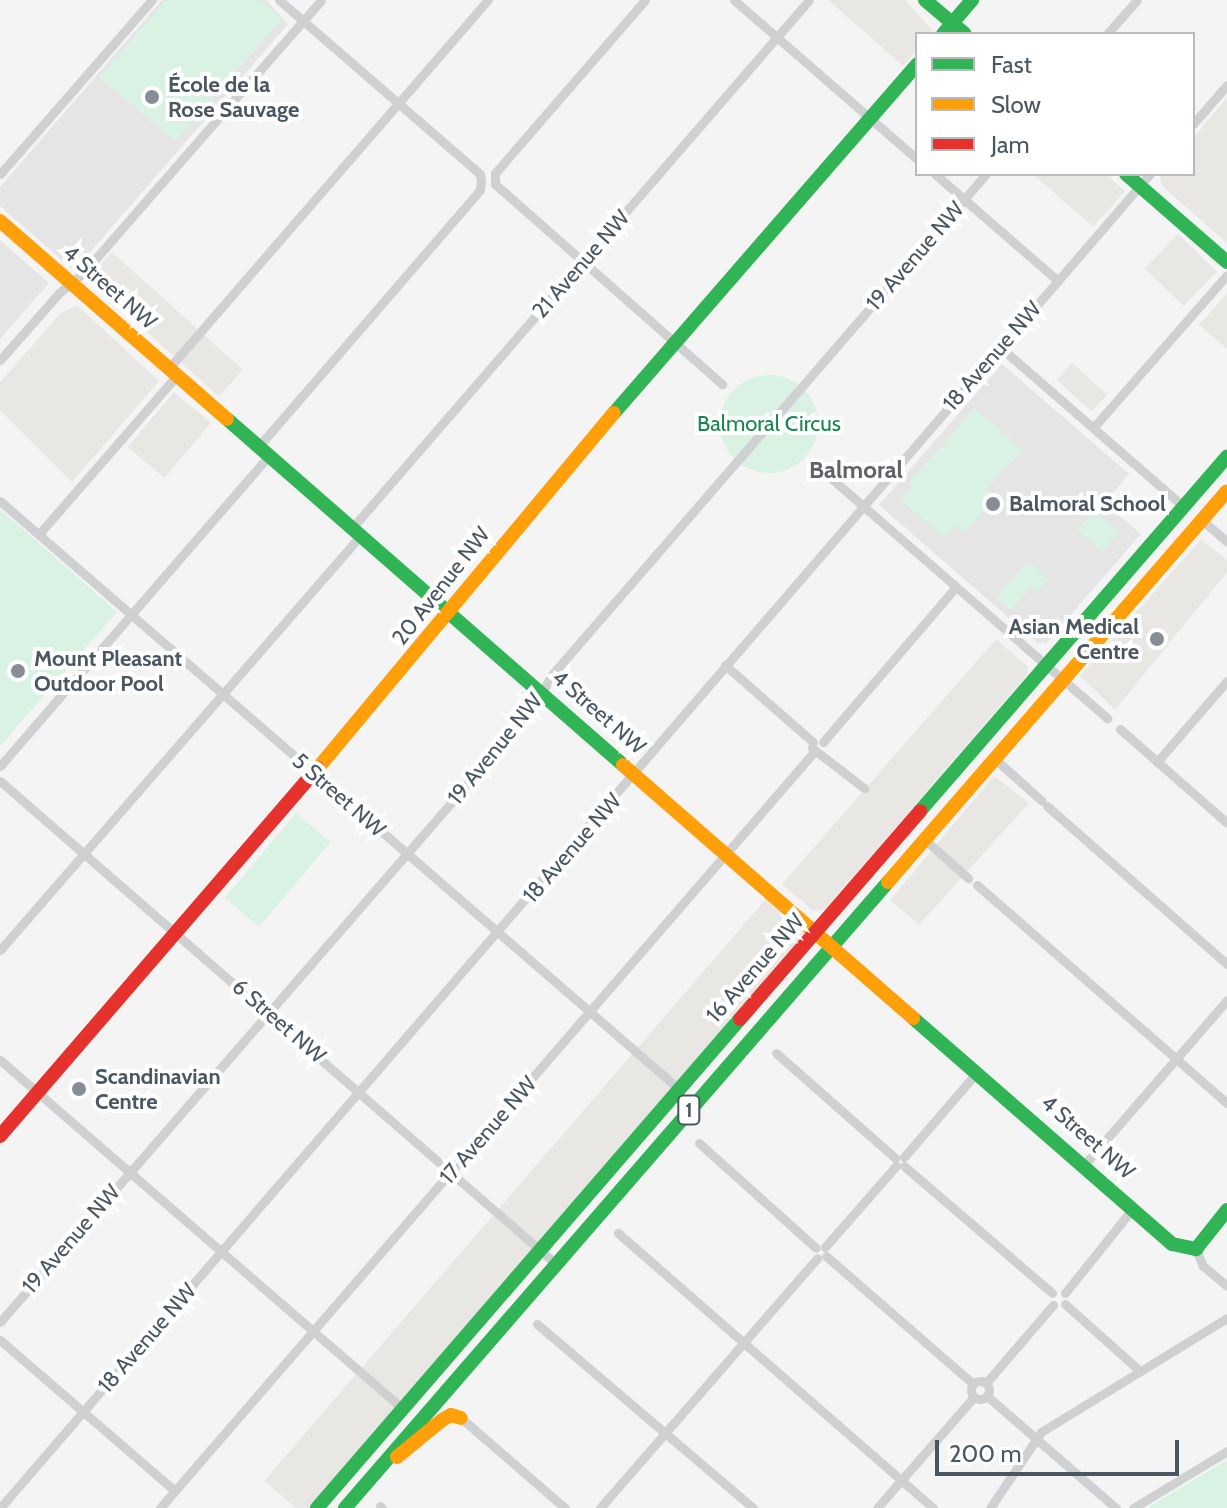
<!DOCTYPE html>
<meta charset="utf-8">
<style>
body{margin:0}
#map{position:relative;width:1227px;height:1508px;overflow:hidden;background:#f4f4f4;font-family:Cabin,sans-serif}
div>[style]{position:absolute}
.commercial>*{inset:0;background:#e8e7e3;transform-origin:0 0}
.education>*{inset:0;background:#e6e5e6}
.green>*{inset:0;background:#d9f2e3;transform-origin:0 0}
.round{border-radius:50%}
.street>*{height:9px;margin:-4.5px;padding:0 4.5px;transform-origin:4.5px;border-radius:4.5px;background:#ced0d2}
.street>.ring{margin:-4.5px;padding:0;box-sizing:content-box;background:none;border:9px solid #ced0d2;border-radius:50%}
.fast>*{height:14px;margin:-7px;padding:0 7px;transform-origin:7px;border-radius:7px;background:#30b455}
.slow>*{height:14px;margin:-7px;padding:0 7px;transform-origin:7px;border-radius:7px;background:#ff9f0a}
.jam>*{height:14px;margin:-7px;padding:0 7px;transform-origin:7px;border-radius:7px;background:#e5322d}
.dots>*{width:22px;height:22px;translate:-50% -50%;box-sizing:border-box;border:4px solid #fff;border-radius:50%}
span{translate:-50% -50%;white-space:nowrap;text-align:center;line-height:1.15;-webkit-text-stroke:8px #fff;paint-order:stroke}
.shield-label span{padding:2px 6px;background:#fff;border:2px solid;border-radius:6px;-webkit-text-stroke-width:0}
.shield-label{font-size:20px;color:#4a5661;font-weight:700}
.poi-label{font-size:22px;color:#4a5661;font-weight:700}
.left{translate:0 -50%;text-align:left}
.right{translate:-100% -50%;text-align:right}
.street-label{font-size:22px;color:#4a5661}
.park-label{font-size:22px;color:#17864f}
.neighbourhood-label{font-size:24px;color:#5f6368;font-weight:700}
.legend{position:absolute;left:915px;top:32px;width:280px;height:144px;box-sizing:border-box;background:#fff;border:2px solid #b7bbc0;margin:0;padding:10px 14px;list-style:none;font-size:24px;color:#4a5661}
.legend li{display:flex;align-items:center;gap:16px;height:40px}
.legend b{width:40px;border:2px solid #b7bbc0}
.scale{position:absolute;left:935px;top:1440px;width:244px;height:36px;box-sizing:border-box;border:4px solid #4a5661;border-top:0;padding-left:10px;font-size:24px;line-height:28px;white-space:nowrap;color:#4a5661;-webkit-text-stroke:6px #fff;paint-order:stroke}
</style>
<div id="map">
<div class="commercial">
<div style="clip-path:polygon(828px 0,905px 0,933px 31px,917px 34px,917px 49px,903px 66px)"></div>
<div style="clip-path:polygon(1227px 98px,1227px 243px,1162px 186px,1160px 176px,1193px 174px,1193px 138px)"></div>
<div style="clip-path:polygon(1033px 174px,1105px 174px,1125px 191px,1093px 227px)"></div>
<div style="left:1178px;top:234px;width:54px;height:48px;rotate:44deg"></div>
<div style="left:112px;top:252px;width:176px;height:36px;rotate:42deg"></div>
<div style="clip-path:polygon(1227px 293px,1227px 349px,1199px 325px)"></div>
<div style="clip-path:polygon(77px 305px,159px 381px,72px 482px,0 410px,0 382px,61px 313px)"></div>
<div style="left:1072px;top:363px;width:47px;height:23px;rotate:42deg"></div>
<div style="left:174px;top:392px;width:48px;height:72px;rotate:40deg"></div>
<div style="clip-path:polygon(1201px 539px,1227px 560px,1227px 572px,1115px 710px,1080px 676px)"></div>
<div style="clip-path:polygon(996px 639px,1027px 666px,1027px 675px,825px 909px,813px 911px,782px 884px)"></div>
<div style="clip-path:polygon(994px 776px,1029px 803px,919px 925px,890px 900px)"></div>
<div style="clip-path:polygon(772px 892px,817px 930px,317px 1508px,296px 1508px,264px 1481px)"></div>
</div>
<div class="education">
<div style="clip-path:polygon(162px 0,266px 0,288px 24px,78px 266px,71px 268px,0 206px,0 187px)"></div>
<div style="clip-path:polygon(0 240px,49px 283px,0 339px)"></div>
<div style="clip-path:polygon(1002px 364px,1129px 474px,1104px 503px,1141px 534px,1046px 643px,1038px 643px,879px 505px)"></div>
</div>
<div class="green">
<div style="clip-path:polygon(166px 0,260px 0,282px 19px,175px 142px,99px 77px)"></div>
<div class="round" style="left:720px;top:375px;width:98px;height:98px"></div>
<div style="clip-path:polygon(974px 408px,1023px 450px,987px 488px,996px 497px,964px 533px,955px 525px,943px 537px,901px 500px,912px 488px,908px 483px,940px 447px,947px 448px,943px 444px)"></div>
<div style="clip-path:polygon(0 509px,117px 612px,0 746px)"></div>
<div style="left:1093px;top:511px;width:34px;height:25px;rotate:40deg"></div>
<div style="clip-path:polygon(1029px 561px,1049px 579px,1037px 592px,1031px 587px,1011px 610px,996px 597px)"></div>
<div style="left:296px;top:813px;width:45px;height:111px;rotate:40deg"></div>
<div style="clip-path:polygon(1227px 1460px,1227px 1508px,1147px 1508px,1210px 1470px)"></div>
</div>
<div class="street">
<div style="left:645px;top:0;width:229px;rotate:130.9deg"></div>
<div style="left:495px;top:173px;width:11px;rotate:90deg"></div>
<div style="left:495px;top:184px;width:303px;rotate:41.4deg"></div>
<div style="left:734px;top:0;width:242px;rotate:41deg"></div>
<div style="left:1107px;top:34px;width:45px;rotate:-48.6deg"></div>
<div style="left:1193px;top:124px;width:52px;rotate:-48.9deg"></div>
<div style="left:0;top:174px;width:231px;rotate:-48.9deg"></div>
<div style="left:935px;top:174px;width:163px;rotate:41deg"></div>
<div style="left:1000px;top:347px;width:242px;rotate:41deg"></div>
<div style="left:0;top:360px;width:89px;rotate:-48.6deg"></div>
<div style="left:59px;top:293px;width:33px;rotate:-40deg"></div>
<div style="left:84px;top:272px;width:361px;rotate:-48.9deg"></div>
<div style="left:169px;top:368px;width:487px;rotate:-49.1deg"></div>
<div style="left:1093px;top:428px;width:203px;rotate:-48.8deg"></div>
<div style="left:259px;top:446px;width:338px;rotate:-49.2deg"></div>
<div style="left:480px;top:190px;width:9px;rotate:-84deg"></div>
<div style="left:481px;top:181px;width:7px;rotate:-98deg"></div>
<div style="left:480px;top:174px;width:266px;rotate:-139.1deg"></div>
<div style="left:816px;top:465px;width:386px;rotate:41deg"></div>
<div style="left:0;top:501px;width:898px;rotate:40.89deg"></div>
<div style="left:1202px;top:520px;width:33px;rotate:41deg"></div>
<div style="left:352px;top:528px;width:698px;rotate:-49.12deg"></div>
<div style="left:39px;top:534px;width:211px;rotate:-49deg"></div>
<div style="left:725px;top:665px;width:117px;rotate:41.2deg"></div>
<div style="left:1120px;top:729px;width:142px;rotate:41.3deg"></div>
<div style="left:823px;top:742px;width:204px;rotate:-49.4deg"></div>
<div style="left:812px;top:748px;width:66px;rotate:37.6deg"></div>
<div style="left:994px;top:758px;width:64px;rotate:41.9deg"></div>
<div style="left:1157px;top:762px;width:107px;rotate:-49.2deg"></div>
<div style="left:0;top:766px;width:411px;rotate:-49.1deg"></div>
<div style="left:0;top:781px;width:736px;rotate:40.98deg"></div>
<div style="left:1047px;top:806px;width:240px;rotate:41.3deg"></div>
<div style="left:924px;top:839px;width:59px;rotate:41.6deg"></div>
<div style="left:977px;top:885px;width:332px;rotate:41.1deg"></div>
<div style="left:0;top:950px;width:550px;rotate:-48.98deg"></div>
<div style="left:776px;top:1053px;width:159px;rotate:41.4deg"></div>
<div style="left:0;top:1060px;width:533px;rotate:40.89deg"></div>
<div style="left:699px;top:1143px;width:157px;rotate:41.9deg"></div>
<div style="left:904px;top:1157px;width:113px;rotate:-49.3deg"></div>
<div style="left:1085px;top:1164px;width:217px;rotate:-49.1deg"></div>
<div style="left:904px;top:1166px;width:195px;rotate:40.6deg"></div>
<div style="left:618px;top:1233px;width:418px;rotate:41.1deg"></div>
<div style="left:825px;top:1247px;width:108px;rotate:-48.8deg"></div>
<div style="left:1196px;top:1249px;width:18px;rotate:68deg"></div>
<div style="left:1203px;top:1266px;width:31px;rotate:40deg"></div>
<div style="left:826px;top:1256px;width:195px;rotate:41deg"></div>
<div style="left:1065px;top:1293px;width:110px;rotate:-51.3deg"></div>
<div style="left:1065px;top:1304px;width:101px;rotate:41.8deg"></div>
<div style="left:0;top:1322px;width:817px;rotate:-49.02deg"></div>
<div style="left:536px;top:705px;width:31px;rotate:-63deg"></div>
<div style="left:550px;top:677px;width:666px;rotate:-49.08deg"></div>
<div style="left:537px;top:1324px;width:284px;rotate:40.4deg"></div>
<div style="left:0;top:1340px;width:231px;rotate:40.8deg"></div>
<div class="ring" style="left:971px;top:1381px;width:9px;height:9px"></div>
<div style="left:986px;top:1383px;width:103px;rotate:-49.3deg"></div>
<div style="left:987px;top:1396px;width:171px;rotate:41deg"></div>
<div style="left:461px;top:1418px;width:138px;rotate:40.9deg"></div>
<div style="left:380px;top:1506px;width:3px;rotate:45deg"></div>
<div style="left:0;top:1508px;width:1761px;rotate:-49.24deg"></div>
<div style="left:160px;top:1508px;width:1000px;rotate:-49.14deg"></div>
<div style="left:600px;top:1508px;width:331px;rotate:-49deg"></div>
<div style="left:877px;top:1508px;width:147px;rotate:-48.9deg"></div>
<div style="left:990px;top:1508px;width:92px;rotate:-56.1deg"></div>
<div style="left:1041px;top:1432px;width:218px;rotate:-31.5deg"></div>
<div style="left:1133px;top:1508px;width:110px;rotate:-31.2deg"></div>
</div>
<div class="fast">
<div style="left:925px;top:0;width:52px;rotate:40.4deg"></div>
<div style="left:943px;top:34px;width:45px;rotate:-49.5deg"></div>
<div style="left:1126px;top:174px;width:134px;rotate:41.1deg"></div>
<div style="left:614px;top:413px;width:462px;rotate:-49deg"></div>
<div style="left:227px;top:419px;width:526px;rotate:41.14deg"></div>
<div style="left:920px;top:811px;width:469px;rotate:-49.1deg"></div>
<div style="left:913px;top:1018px;width:344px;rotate:41.1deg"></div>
<div style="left:1172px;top:1244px;width:25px;rotate:12deg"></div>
<div style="left:1196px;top:1249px;width:50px;rotate:-51.5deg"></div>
<div style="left:317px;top:1508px;width:647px;rotate:-49.14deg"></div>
<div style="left:345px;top:1508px;width:829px;rotate:-49.06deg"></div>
</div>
<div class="slow">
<div style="left:0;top:221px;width:301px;rotate:41.1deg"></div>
<div style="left:623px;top:765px;width:385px;rotate:41.1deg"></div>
<div style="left:318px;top:768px;width:462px;rotate:-50.2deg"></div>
<div style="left:888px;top:882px;width:517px;rotate:-49.07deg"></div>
<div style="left:397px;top:1457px;width:58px;rotate:-39.4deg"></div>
<div style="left:442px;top:1420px;width:10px;rotate:-29deg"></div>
<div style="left:451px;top:1415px;width:10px;rotate:17deg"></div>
</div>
<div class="jam">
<div style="left:740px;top:1019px;width:275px;rotate:-49.1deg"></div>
<div style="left:0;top:1136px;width:486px;rotate:-49.2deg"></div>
</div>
<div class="dots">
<div style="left:152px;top:97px;background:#868d94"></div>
<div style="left:993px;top:504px;background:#868d94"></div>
<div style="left:1157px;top:639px;background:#868d94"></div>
<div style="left:18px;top:671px;background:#868d94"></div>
<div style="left:79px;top:1089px;background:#868d94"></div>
</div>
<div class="shield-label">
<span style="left:689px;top:1110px">1</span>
</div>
<div class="poi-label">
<span class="left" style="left:168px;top:97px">École de la<br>Rose Sauvage</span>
<span class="left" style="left:1009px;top:504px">Balmoral School</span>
<span class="right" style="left:1139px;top:639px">Asian Medical<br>Centre</span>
<span class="left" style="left:34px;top:671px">Mount Pleasant<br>Outdoor Pool</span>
<span class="left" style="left:95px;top:1089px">Scandinavian<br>Centre</span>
</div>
<div class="street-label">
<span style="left:915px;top:256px;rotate:-49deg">19 Avenue NW</span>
<span style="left:581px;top:264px;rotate:-49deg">21 Avenue NW</span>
<span style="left:110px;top:287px;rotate:41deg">4 Street NW</span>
<span style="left:992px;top:356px;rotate:-49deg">18 Avenue NW</span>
<span style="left:441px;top:586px;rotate:-52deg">20 Avenue NW</span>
<span style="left:599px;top:712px;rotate:41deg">4 Street NW</span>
<span style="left:495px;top:749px;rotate:-51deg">19 Avenue NW</span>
<span style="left:339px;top:795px;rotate:41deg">5 Street NW</span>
<span style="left:572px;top:848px;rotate:-49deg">18 Avenue NW</span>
<span style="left:755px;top:968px;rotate:-49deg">16 Avenue NW</span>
<span style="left:279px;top:1021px;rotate:41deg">6 Street NW</span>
<span style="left:488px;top:1130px;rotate:-49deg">17 Avenue NW</span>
<span style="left:1088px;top:1137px;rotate:41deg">4 Street NW</span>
<span style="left:71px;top:1239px;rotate:-49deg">19 Avenue NW</span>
<span style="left:147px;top:1338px;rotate:-49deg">18 Avenue NW</span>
</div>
<div class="park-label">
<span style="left:769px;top:424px">Balmoral Circus</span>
</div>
<div class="neighbourhood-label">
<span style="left:856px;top:470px">Balmoral</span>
</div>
<ul class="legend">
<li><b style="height:10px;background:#30b455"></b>Fast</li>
<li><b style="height:10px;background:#ff9f0a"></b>Slow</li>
<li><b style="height:10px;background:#e5322d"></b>Jam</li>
</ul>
<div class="scale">200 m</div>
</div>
